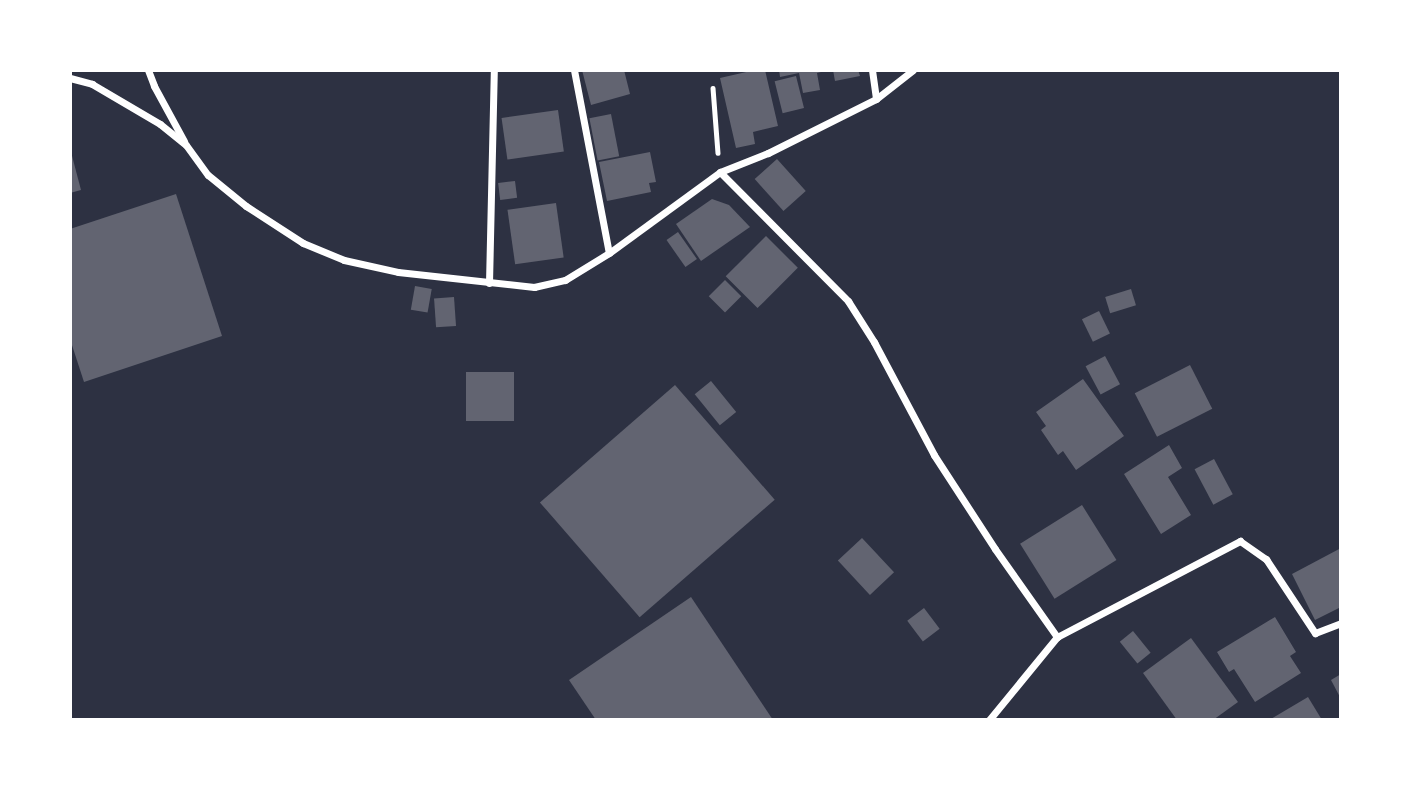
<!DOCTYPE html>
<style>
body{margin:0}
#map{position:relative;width:1411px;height:790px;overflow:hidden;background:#2d3142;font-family:"DM Sans",sans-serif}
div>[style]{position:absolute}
.building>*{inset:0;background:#626471;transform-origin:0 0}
.path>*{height:4.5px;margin:-2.25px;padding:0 2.25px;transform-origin:2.25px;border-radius:2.25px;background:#fff}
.minor>*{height:7px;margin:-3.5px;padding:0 3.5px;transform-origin:3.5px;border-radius:3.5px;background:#fff}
span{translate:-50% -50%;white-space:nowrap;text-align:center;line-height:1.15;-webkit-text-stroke:7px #fff;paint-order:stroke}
.frame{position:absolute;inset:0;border:72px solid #fff;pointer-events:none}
</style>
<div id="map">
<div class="building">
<div style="clip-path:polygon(582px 70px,624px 70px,630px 94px,591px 105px)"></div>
<div style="clip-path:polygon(755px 70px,765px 70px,778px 126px,753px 132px,755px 144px,736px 148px,720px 78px)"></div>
<div style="clip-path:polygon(779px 70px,825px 70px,825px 71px,817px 73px,820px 90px,803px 93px,799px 73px,780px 77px)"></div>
<div style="clip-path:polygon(833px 70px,858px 70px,860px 76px,835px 81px)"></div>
<div style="left:796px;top:76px;width:33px;height:22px;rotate:76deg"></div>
<div style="left:558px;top:110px;width:42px;height:57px;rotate:82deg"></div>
<div style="left:611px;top:114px;width:43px;height:22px;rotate:79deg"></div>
<div style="clip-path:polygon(71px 152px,81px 190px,70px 193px,70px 153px)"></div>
<div style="clip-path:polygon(650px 152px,656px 182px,649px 183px,651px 192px,607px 201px,599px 162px)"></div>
<div style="left:777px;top:159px;width:43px;height:30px;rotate:48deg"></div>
<div style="left:515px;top:181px;width:17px;height:17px;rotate:83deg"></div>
<div style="clip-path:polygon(176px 194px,222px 336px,84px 382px,70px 339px,70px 229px)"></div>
<div style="clip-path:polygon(712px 199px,729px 205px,750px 227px,701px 261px,676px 224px)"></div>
<div style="left:556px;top:203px;width:55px;height:49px;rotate:82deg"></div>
<div style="left:678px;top:232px;width:33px;height:14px;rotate:55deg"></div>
<div style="left:766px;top:236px;width:45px;height:57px;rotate:45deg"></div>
<div style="left:725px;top:280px;width:23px;height:23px;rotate:45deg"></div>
<div style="left:415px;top:286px;width:17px;height:24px;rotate:10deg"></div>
<div style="left:1131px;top:289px;width:17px;height:27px;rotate:73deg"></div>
<div style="left:454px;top:297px;width:29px;height:20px;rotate:86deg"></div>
<div style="left:1099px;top:311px;width:25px;height:19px;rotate:64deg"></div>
<div style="left:1105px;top:356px;width:32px;height:22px;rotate:62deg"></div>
<div style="left:1190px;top:365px;width:49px;height:62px;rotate:63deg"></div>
<div style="left:466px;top:372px;width:48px;height:49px"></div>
<div style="clip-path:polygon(1083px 379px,1124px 436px,1076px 470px,1063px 451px,1058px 455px,1041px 430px,1046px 426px,1036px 412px)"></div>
<div style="left:711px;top:381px;width:40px;height:21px;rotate:51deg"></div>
<div style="left:675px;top:385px;width:152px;height:179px;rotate:49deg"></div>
<div style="clip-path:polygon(1169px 445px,1182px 468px,1168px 477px,1191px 515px,1161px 534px,1124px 474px)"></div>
<div style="left:1214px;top:459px;width:40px;height:22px;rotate:62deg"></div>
<div style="left:1082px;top:505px;width:65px;height:73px;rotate:58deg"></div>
<div style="left:862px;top:538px;width:47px;height:33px;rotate:47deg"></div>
<div style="clip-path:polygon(1341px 548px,1341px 607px,1315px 620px,1292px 574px)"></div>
<div style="clip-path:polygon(691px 597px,773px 720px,596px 720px,569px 680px)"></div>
<div style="left:924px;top:608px;width:26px;height:21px;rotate:53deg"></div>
<div style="clip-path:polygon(1275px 617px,1296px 652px,1290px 656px,1301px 673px,1255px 702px,1234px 669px,1229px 672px,1217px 652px)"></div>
<div style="left:1133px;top:631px;width:28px;height:17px;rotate:51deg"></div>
<div style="clip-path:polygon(1191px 638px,1238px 702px,1213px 720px,1177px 720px,1143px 673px)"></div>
<div style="clip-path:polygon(1341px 674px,1341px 699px,1331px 680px)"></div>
<div style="clip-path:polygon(1308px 697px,1322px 720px,1269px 720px)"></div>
</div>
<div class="path">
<div style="left:713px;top:88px;width:65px;rotate:85.6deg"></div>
</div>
<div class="minor">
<div style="left:148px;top:70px;width:17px;rotate:69deg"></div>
<div style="left:154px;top:86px;width:63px;rotate:61.4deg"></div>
<div style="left:574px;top:70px;width:186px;rotate:79.2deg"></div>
<div style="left:872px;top:70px;width:29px;rotate:82deg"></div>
<div style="left:70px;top:78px;width:23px;rotate:15deg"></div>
<div style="left:92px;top:84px;width:79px;rotate:30.5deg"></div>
<div style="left:160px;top:124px;width:33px;rotate:39deg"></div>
<div style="left:186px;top:145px;width:37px;rotate:54deg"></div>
<div style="left:208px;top:175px;width:49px;rotate:39.2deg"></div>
<div style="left:246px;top:206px;width:68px;rotate:33deg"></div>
<div style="left:303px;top:243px;width:44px;rotate:22.5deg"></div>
<div style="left:344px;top:260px;width:55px;rotate:12.5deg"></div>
<div style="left:398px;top:272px;width:137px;rotate:6.3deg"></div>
<div style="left:534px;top:287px;width:32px;rotate:-13deg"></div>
<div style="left:565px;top:280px;width:52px;rotate:-31.5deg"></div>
<div style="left:609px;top:253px;width:137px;rotate:-36.1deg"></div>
<div style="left:720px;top:172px;width:52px;rotate:-21.6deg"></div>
<div style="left:768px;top:153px;width:121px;rotate:-26.6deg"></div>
<div style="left:876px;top:99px;width:47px;rotate:-38.1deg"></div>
<div style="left:720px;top:172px;width:182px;rotate:45.2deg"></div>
<div style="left:848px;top:301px;width:49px;rotate:57.6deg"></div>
<div style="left:874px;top:342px;width:128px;rotate:62deg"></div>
<div style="left:934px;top:455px;width:112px;rotate:57deg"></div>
<div style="left:995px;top:549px;width:108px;rotate:54.8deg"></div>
<div style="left:489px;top:283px;width:213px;rotate:-88.7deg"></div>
<div style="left:989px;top:720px;width:107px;rotate:-50.7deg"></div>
<div style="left:1057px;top:637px;width:207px;rotate:-27.7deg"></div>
<div style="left:1240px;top:541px;width:32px;rotate:35deg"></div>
<div style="left:1266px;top:559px;width:89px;rotate:56.5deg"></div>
<div style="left:1315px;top:633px;width:28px;rotate:-21deg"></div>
</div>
<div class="frame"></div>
</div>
